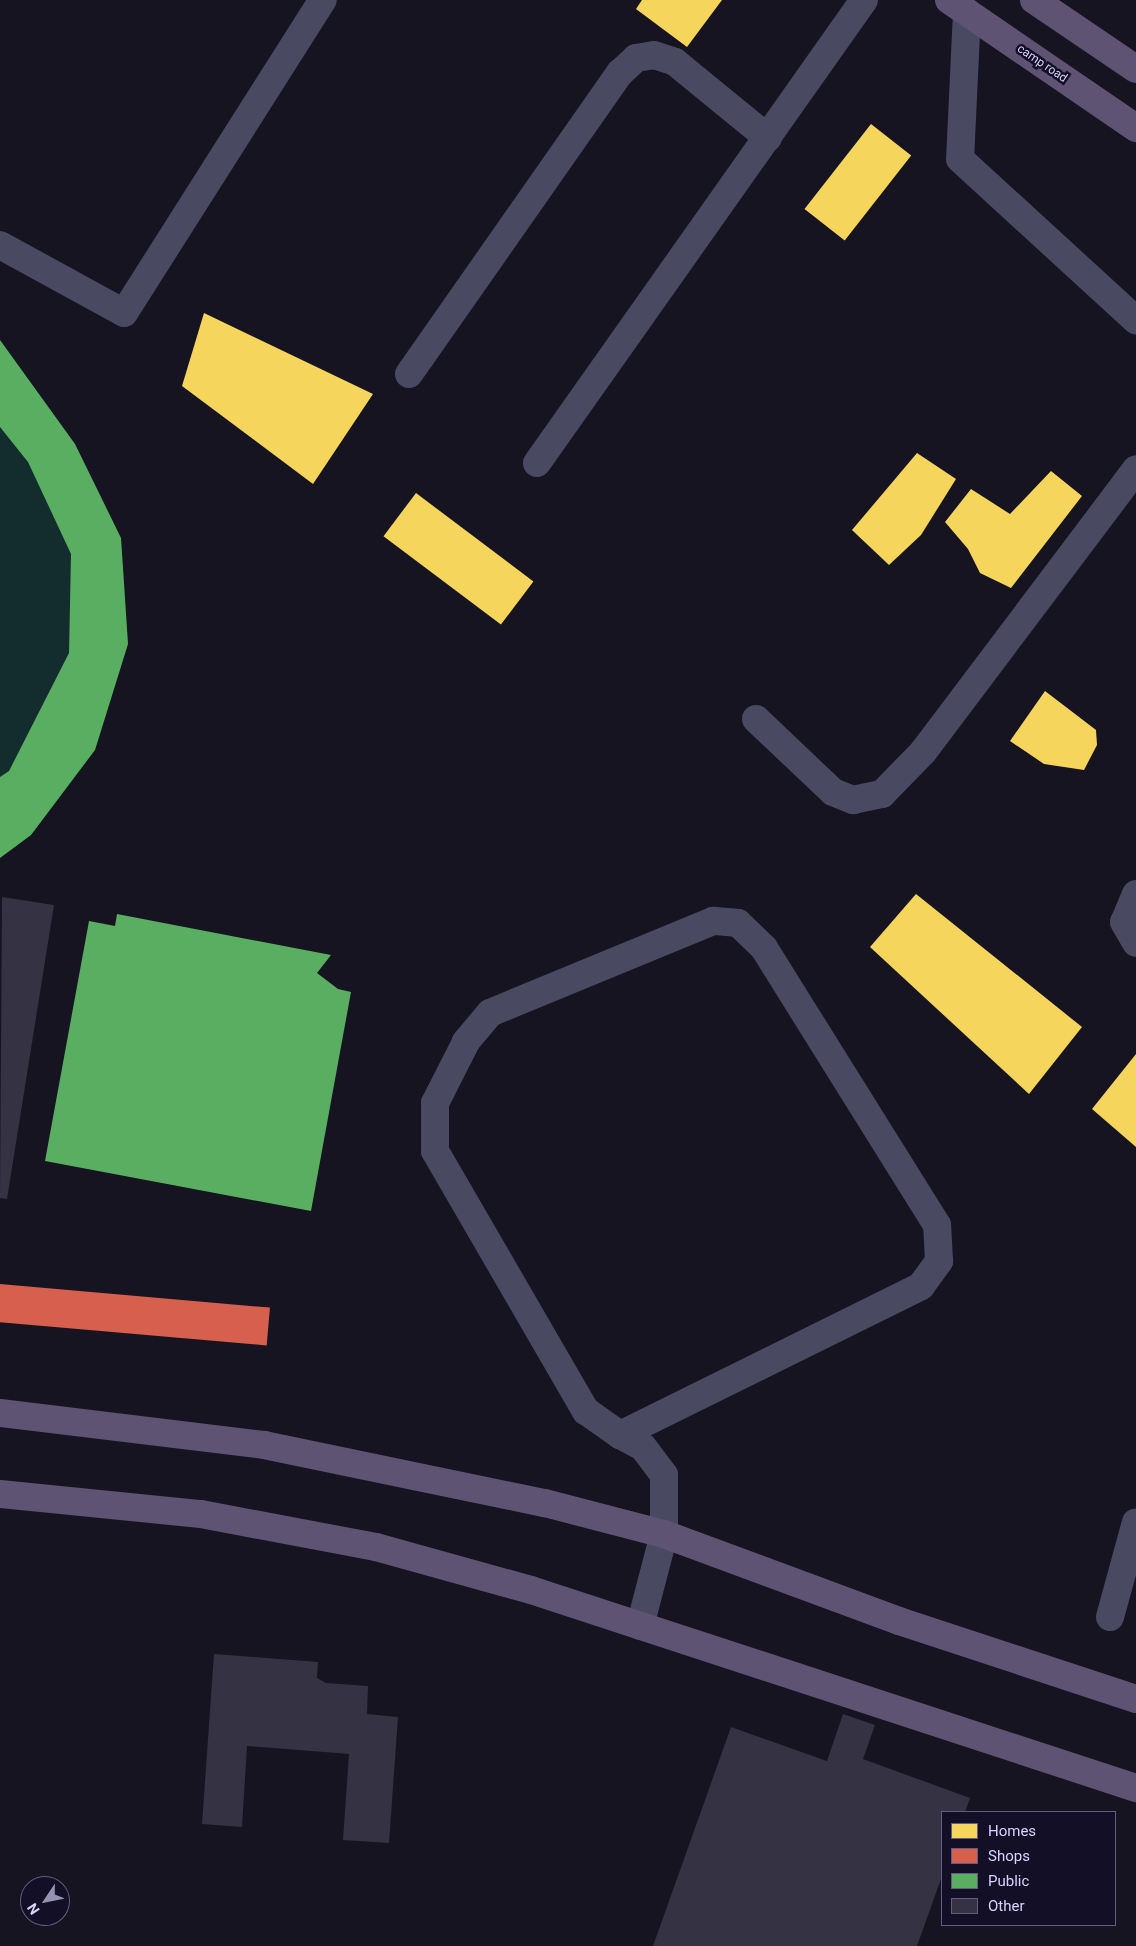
<!DOCTYPE html>
<style>
body{margin:0}
#map{position:relative;width:1136px;height:1946px;overflow:hidden;background:#161421;font-family:Roboto,sans-serif}
div>[style]{position:absolute}
.green>*{inset:0;background:#132c2d}
.homes>*{inset:0;background:#f6d55c;transform-origin:0 0}
.shops>*{inset:0;background:#d6604d;transform-origin:0 0}
.public>*{inset:0;background:#5aae61}
.building>*{inset:0;background:#343243}
.minor>*{height:28px;margin:-14px;padding:0 14px;transform-origin:14px;border-radius:14px;background:#4a4962}
.major>*{height:28px;margin:-14px;padding:0 14px;transform-origin:14px;border-radius:14px;background:#5e5373}
span{translate:-50% -50%;white-space:nowrap;text-align:center;line-height:1.15;-webkit-text-stroke:5px #130f26;paint-order:stroke}
.street-label{font-size:12px;color:#d9d4ff}
.legend{position:absolute;left:941px;top:1811px;width:175px;height:115px;box-sizing:border-box;background:#130f26;border:1px solid #625e7d;margin:0;padding:6px 9px;list-style:none;font-size:15px;color:#d9d4ff}
.legend li{display:flex;align-items:center;gap:10px;height:25px}
.legend b{width:25px;border:1px solid #625e7d}
.north{position:absolute;left:20px;top:1876px;width:50px;height:50px;box-sizing:border-box;background:#130f26;border:1px solid #625e7d;border-radius:50%;rotate:236deg;font-size:14px;font-weight:700;line-height:20px;text-align:center;color:#d9d4ff}
.north::after{content:'';display:block;margin:auto;width:18px;height:22px;background:#9591b1;clip-path:polygon(50% 0,100% 100%,50% 72%,0 100%)}
</style>
<div id="map">
<div class="green">
<div style="clip-path:polygon(0 340px,75px 444px,121px 538px,128px 644px,95px 750px,31px 835px,0 858px)"></div>
</div>
<div class="homes">
<div style="clip-path:polygon(642px 0,722px 0,687px 47px,636px 9px)"></div>
<div style="left:871px;top:124px;width:51px;height:108px;rotate:38deg"></div>
<div style="clip-path:polygon(204px 313px,373px 394px,313px 484px,182px 386px)"></div>
<div style="clip-path:polygon(917px 453px,956px 479px,921px 535px,889px 565px,852px 530px)"></div>
<div style="clip-path:polygon(1051px 471px,1082px 496px,1011px 588px,980px 573px,968px 549px,945px 522px,971px 489px,1010px 514px)"></div>
<div style="left:416px;top:493px;width:147px;height:54px;rotate:37deg"></div>
<div style="clip-path:polygon(1045px 691px,1096px 730px,1097px 745px,1084px 770px,1044px 764px,1010px 741px)"></div>
<div style="clip-path:polygon(916px 894px,1082px 1027px,1029px 1094px,870px 947px)"></div>
<div style="clip-path:polygon(1136px 1054px,1136px 1147px,1092px 1109px)"></div>
</div>
<div class="shops">
<div style="left:0;top:1284px;width:271px;height:38px;rotate:5deg"></div>
</div>
<div class="public">
<div style="clip-path:polygon(0 340px,75px 444px,121px 538px,128px 644px,95px 750px,31px 835px,0 858px,0 777px,9px 771px,69px 653px,71px 554px,28px 462px,0 427px)"></div>
<div style="clip-path:polygon(117px 914px,331px 955px,317px 973px,338px 989px,351px 992px,311px 1211px,45px 1161px,89px 921px,115px 926px)"></div>
</div>
<div class="building">
<div style="clip-path:polygon(2px 897px,54px 905px,7px 1199px,0 1198px)"></div>
<div style="clip-path:polygon(214px 1654px,318px 1662px,317px 1678px,326px 1683px,368px 1686px,367px 1714px,398px 1717px,389px 1843px,343px 1840px,349px 1754px,247px 1746px,242px 1827px,202px 1824px)"></div>
<div style="clip-path:polygon(843px 1714px,875px 1725px,863px 1759px,970px 1798px,965px 1812px,942px 1812px,942px 1876px,917px 1946px,653px 1946px,731px 1727px,827px 1761px)"></div>
</div>
<div class="minor">
<div style="left:967px;top:12px;width:147px;rotate:92.7deg"></div>
<div style="left:960px;top:159px;width:239px;rotate:42.5deg"></div>
<div style="left:0;top:245px;width:141px;rotate:28.7deg"></div>
<div style="left:124px;top:313px;width:371px;rotate:-57.6deg"></div>
<div style="left:409px;top:374px;width:368px;rotate:-55deg"></div>
<div style="left:620px;top:73px;width:22px;rotate:-43deg"></div>
<div style="left:636px;top:58px;width:18px;rotate:-9deg"></div>
<div style="left:654px;top:55px;width:22px;rotate:18deg"></div>
<div style="left:675px;top:62px;width:120px;rotate:39.3deg"></div>
<div style="left:537px;top:463px;width:567px;rotate:-54.77deg"></div>
<div style="left:756px;top:719px;width:106px;rotate:43.5deg"></div>
<div style="left:833px;top:792px;width:22px;rotate:22deg"></div>
<div style="left:853px;top:800px;width:30px;rotate:-12deg"></div>
<div style="left:882px;top:794px;width:59px;rotate:-45.7deg"></div>
<div style="left:923px;top:752px;width:354px;rotate:-53deg"></div>
<div style="left:1136px;top:894px;width:30px;rotate:113deg"></div>
<div style="left:1124px;top:922px;width:24px;rotate:60deg"></div>
<div style="left:620px;top:1435px;width:336px;rotate:-26.3deg"></div>
<div style="left:921px;top:1286px;width:31px;rotate:-54deg"></div>
<div style="left:939px;top:1261px;width:36px;rotate:-93deg"></div>
<div style="left:937px;top:1225px;width:327px;rotate:-122deg"></div>
<div style="left:764px;top:948px;width:36px;rotate:-136deg"></div>
<div style="left:738px;top:923px;width:25px;rotate:-175deg"></div>
<div style="left:713px;top:921px;width:241px;rotate:157.6deg"></div>
<div style="left:490px;top:1013px;width:38px;rotate:130deg"></div>
<div style="left:466px;top:1042px;width:68px;rotate:116.9deg"></div>
<div style="left:435px;top:1103px;width:48px;rotate:90deg"></div>
<div style="left:435px;top:1151px;width:301px;rotate:59.9deg"></div>
<div style="left:586px;top:1411px;width:42px;rotate:35.2deg"></div>
<div style="left:620px;top:1435px;width:26px;rotate:28deg"></div>
<div style="left:643px;top:1447px;width:35px;rotate:53deg"></div>
<div style="left:664px;top:1475px;width:59px;rotate:90deg"></div>
<div style="left:664px;top:1534px;width:95px;rotate:104.6deg"></div>
<div style="left:1110px;top:1617px;width:98px;rotate:-74.7deg"></div>
</div>
<div class="major">
<div style="left:949px;top:0;width:227px;rotate:34.4deg"></div>
<div style="left:1034px;top:0;width:123px;rotate:34.1deg"></div>
<div style="left:0;top:1413px;width:266px;rotate:6.9deg"></div>
<div style="left:264px;top:1445px;width:287px;rotate:11.7deg"></div>
<div style="left:545px;top:1503px;width:123px;rotate:14.6deg"></div>
<div style="left:664px;top:1534px;width:251px;rotate:20.3deg"></div>
<div style="left:899px;top:1621px;width:250px;rotate:18.2deg"></div>
<div style="left:0;top:1494px;width:202px;rotate:5.7deg"></div>
<div style="left:201px;top:1514px;width:178px;rotate:10.7deg"></div>
<div style="left:376px;top:1547px;width:161px;rotate:15.5deg"></div>
<div style="left:531px;top:1590px;width:637px;rotate:18.12deg"></div>
</div>
<div class="street-label">
<span style="left:1042px;top:64px;rotate:34deg">camp road</span>
</div>
<ul class="legend">
<li><b style="height:14px;background:#f6d55c"></b>Homes</li>
<li><b style="height:14px;background:#d6604d"></b>Shops</li>
<li><b style="height:14px;background:#5aae61"></b>Public</li>
<li><b style="height:14px;background:#343243"></b>Other</li>
</ul>
<div class="north">N</div>
</div>
